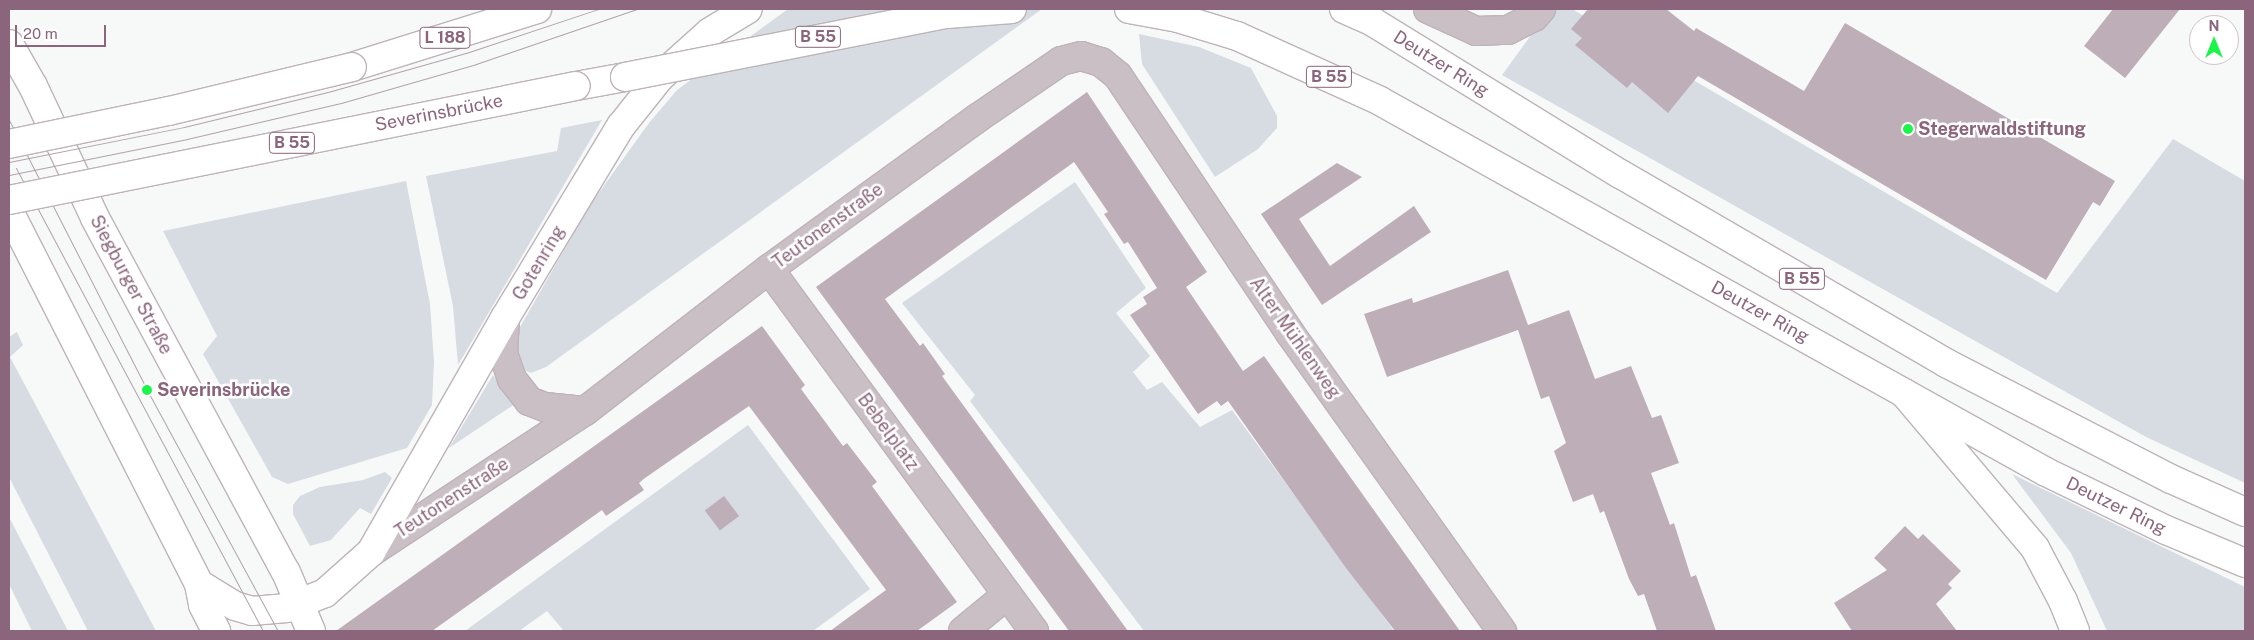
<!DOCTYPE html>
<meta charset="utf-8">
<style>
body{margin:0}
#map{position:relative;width:2254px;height:640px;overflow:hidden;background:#f7f9f9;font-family:"Public Sans",sans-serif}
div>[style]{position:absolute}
.green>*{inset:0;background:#d7dbe2}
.building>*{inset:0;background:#beaeb8;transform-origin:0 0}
.roads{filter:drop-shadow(1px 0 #beb3b9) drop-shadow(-1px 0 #beb3b9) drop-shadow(0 1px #beb3b9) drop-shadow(0 -1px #beb3b9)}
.minor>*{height:28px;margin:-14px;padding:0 14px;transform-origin:14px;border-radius:14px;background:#cabfc5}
.major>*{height:28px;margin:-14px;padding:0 14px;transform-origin:14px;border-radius:14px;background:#fff}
.highway>*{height:28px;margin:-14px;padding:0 14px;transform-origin:14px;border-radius:14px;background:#fff}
.tram>*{height:1px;margin:-0.5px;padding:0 0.5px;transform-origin:0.5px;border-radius:0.5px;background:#b1a2ab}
.bridges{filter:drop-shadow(1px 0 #beb3b9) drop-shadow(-1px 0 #beb3b9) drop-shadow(0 1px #beb3b9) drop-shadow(0 -1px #beb3b9)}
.major-bridge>*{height:28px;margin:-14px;padding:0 14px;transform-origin:14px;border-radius:14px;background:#fff}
.dots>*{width:14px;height:14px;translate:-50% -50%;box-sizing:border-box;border:2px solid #fff;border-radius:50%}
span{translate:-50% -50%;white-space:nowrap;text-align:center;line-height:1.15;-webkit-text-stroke:5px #fff;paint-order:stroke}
.shield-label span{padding:1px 4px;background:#fff;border:1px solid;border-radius:4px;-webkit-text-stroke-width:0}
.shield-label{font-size:16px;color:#8b657b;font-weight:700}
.street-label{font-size:18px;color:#8b657b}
.poi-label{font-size:18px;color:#8b657b;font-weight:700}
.left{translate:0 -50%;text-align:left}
.frame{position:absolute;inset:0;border:10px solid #8b657b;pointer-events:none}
.north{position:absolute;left:2189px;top:15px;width:50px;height:50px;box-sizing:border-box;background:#fff;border:1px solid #d1c1ca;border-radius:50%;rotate:0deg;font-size:14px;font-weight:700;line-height:20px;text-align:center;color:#8b657b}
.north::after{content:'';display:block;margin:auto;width:18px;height:22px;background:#1bf54a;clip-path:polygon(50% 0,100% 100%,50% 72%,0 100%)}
.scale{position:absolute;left:15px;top:25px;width:91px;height:22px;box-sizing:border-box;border:2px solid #8b657b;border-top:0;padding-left:6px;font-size:15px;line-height:18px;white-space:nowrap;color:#8b657b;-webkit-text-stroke:4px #fff;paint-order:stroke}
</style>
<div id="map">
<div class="green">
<div style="clip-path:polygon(788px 9px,1042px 9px,546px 367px,531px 373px,519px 368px,516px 334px,590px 205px,649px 123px,677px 90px)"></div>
<div style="clip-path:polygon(1550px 9px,1572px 9px,2057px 293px,2173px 139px,2245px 181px,2245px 483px,2146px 437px,1502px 75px)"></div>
<div style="clip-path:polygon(1139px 34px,1199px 47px,1251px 68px,1277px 116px,1277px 128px,1258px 149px,1215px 177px,1142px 64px)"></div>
<div style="clip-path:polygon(602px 120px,565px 183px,458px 365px,453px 306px,426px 176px,557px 151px,561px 128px)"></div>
<div style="clip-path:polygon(406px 181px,430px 304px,434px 362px,432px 405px,407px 448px,288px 484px,272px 477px,203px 354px,217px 336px,163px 231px)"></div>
<div style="clip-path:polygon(1075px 182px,1146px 288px,1116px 313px,1150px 356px,1133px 372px,1147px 390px,1162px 382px,1200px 427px,1232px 410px,1394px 631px,1144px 631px,970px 401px,975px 395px,902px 303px)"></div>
<div style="clip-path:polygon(17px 332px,23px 345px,10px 357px,156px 631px,88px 631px,9px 477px,9px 337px)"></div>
<div style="clip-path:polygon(493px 375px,515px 404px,449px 448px)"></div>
<div style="clip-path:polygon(748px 425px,870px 589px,813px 631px,564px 631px,547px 611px,519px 631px,465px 631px)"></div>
<div style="clip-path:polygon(385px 472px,392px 478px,371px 514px,360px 508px,331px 540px,310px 546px,293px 514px,293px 505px,300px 496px,320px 487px,363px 480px)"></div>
<div style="clip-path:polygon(2012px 474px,2245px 587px,2245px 631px,2107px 631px,2071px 553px)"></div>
<div style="clip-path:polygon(9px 517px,68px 631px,32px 631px,9px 584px)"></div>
</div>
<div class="building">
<div style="clip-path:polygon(1588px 9px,1666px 9px,1694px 31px,1696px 28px,1804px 91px,1845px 23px,2115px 181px,2100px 206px,2093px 202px,2046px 280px,1698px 76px,1668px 113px,1632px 82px,1627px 88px,1575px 45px,1582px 38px,1571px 29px)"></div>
<div style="clip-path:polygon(2113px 9px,2180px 9px,2125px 78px,2084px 46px)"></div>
<div style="clip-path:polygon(1087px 92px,1207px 272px,1186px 287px,1243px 371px,1264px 356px,1460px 631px,1395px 631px,1346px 568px,1228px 401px,1221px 406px,1217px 401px,1198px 414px,1130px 315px,1147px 304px,1143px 297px,1157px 288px,1128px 242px,1124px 244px,1104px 214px,1108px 212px,1074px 162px,885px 299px,920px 346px,923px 343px,945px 374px,942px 376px,1128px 631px,1069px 631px,816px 287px)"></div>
<div style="clip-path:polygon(1337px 163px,1362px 177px,1299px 219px,1330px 266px,1414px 206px,1431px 232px,1322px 305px,1261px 214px)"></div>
<div style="clip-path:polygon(1508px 270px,1528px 325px,1569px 310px,1595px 379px,1631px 366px,1652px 418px,1661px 415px,1679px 463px,1651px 473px,1670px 525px,1674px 523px,1691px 577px,1696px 575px,1716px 631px,1657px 631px,1644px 594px,1638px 596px,1629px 579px,1604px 511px,1600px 513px,1593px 494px,1573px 502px,1554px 451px,1566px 443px,1549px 396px,1541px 399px,1518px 330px,1387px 377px,1364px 314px,1412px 298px,1413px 303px)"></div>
<div style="clip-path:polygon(762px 326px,805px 385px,801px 389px,843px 446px,847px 443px,877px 482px,872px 486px,957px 602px,917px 631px,830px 631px,886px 590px,749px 406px,645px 478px,639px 483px,644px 490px,606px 516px,602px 510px,432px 631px,336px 631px)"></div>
<div style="left:724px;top:496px;width:25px;height:24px;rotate:53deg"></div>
<div style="clip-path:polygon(1905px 526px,1918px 539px,1923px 534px,1961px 571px,1948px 584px,1952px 588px,1936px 604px,1957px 631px,1852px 631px,1834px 603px,1887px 570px,1874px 558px)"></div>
</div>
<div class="roads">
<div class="minor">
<div style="left:1428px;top:9px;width:53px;rotate:24.6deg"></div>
<div style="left:1476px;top:31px;width:32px;rotate:-2deg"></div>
<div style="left:1508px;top:30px;width:29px;rotate:-27deg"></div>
<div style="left:1534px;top:17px;width:11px;rotate:-49deg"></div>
<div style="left:769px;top:269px;width:449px;rotate:53.8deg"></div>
<div style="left:505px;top:318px;width:35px;rotate:93deg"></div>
<div style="left:503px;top:353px;width:28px;rotate:71deg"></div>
<div style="left:512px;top:379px;width:28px;rotate:52deg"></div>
<div style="left:529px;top:401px;width:17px;rotate:21deg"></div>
<div style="left:545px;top:407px;width:40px;rotate:5.7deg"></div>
<div style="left:371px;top:552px;width:256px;rotate:-33.4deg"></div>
<div style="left:585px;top:411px;width:232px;rotate:-37.7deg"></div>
<div style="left:769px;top:269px;width:256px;rotate:-35.9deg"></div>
<div style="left:976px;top:119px;width:103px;rotate:-34.3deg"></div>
<div style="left:1061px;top:61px;width:21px;rotate:-14deg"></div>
<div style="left:1081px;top:56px;width:21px;rotate:17deg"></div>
<div style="left:1101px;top:62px;width:22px;rotate:39deg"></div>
<div style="left:1118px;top:76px;width:309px;rotate:56.2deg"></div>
<div style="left:1290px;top:333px;width:366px;rotate:54.6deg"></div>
<div style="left:963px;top:631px;width:57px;rotate:-39.3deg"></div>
</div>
<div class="major">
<div style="left:1129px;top:9px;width:50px;rotate:10.4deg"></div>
<div style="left:1178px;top:18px;width:62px;rotate:17deg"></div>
<div style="left:1237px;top:36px;width:157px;rotate:24.4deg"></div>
<div style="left:1380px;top:101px;width:600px;rotate:29.13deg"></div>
<div style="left:1904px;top:393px;width:203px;rotate:49.8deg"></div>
<div style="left:2035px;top:548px;width:60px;rotate:62.2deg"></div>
<div style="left:2063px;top:601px;width:32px;rotate:68deg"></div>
<div style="left:9px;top:44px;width:48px;rotate:60.3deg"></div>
<div style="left:33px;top:86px;width:146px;rotate:64.8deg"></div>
<div style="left:95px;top:218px;width:402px;rotate:61.7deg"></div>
<div style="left:286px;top:572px;width:64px;rotate:67deg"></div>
<div style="left:352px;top:67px;width:194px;rotate:-17.4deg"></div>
<div style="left:576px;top:86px;width:50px;rotate:-10.4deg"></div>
<div style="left:9px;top:211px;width:419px;rotate:63deg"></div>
<div style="left:199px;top:584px;width:21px;rotate:79deg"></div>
<div style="left:203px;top:605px;width:29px;rotate:63deg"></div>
<div style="left:199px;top:584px;width:42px;rotate:31.4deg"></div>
<div style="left:235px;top:606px;width:18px;rotate:16deg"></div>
<div style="left:252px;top:611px;width:35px;rotate:-5deg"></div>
<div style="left:287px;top:608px;width:41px;rotate:-21.5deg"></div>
<div style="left:325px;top:593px;width:62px;rotate:-41.7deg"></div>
<div style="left:371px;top:552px;width:270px;rotate:-60.2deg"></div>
<div style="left:505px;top:318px;width:224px;rotate:-58.9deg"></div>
<div style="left:621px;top:126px;width:63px;rotate:-51.5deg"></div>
<div style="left:660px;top:77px;width:67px;rotate:-42deg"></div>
<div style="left:710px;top:32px;width:44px;rotate:-31.2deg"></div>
</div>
<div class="highway">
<div style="left:1344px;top:9px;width:32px;rotate:24deg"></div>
<div style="left:1373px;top:22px;width:292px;rotate:31.6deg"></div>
<div style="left:1622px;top:175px;width:375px;rotate:30.1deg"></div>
<div style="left:1946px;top:363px;width:253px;rotate:27.3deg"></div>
<div style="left:2171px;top:479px;width:81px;rotate:24deg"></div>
<div style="left:1904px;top:393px;width:162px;rotate:29.1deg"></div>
<div style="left:2046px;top:472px;width:133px;rotate:25.8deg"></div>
<div style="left:2166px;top:530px;width:86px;rotate:22.7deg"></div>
</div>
</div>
<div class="tram">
<div style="left:9px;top:120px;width:303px;rotate:62.9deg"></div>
<div style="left:147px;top:390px;width:274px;rotate:61.5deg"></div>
<div style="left:9px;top:162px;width:178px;rotate:-11.3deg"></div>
<div style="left:184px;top:127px;width:148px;rotate:-13.7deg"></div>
<div style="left:328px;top:92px;width:143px;rotate:-15.8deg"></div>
<div style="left:466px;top:53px;width:139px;rotate:-18.4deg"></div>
<div style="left:16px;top:168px;width:525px;rotate:61.92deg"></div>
<div style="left:9px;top:175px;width:182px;rotate:-11.4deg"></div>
<div style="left:187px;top:139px;width:158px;rotate:-13.2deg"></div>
<div style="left:341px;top:103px;width:141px;rotate:-16.1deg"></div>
<div style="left:476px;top:64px;width:170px;rotate:-18.9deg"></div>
</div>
<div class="bridges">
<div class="major-bridge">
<div style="left:625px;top:77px;width:328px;rotate:-11.1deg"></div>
<div style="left:947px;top:14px;width:65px;rotate:-4.4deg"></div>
<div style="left:9px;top:144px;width:163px;rotate:-11.7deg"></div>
<div style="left:169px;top:111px;width:188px;rotate:-13.5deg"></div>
<div style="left:9px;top:200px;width:578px;rotate:-11.37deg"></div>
</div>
</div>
<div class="dots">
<div style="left:1908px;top:129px;background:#1bf54a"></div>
<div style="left:147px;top:390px;background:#1bf54a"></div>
</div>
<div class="shield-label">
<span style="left:818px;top:37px">B 55</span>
<span style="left:445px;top:38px">L 188</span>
<span style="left:1329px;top:77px">B 55</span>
<span style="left:292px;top:143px">B 55</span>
<span style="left:1802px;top:279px">B 55</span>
</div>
<div class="street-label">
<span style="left:1441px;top:64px;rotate:32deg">Deutzer Ring</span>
<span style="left:439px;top:113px;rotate:-11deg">Severinsbrücke</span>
<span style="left:828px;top:226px;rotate:-36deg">Teutonenstraße</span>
<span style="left:539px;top:263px;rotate:-59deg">Gotenring</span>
<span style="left:131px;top:285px;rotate:62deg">Siegburger Straße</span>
<span style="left:1760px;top:312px;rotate:29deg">Deutzer Ring</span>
<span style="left:1295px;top:338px;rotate:55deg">Alter Mühlenweg</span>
<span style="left:888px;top:432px;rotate:54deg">Bebelplatz</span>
<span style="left:452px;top:498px;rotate:-33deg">Teutonenstraße</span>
<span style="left:2116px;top:506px;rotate:26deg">Deutzer Ring</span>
</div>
<div class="poi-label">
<span class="left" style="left:1918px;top:129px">Stegerwaldstiftung</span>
<span class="left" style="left:157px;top:390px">Severinsbrücke</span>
</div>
<div class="frame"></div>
<div class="north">N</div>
<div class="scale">20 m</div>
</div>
